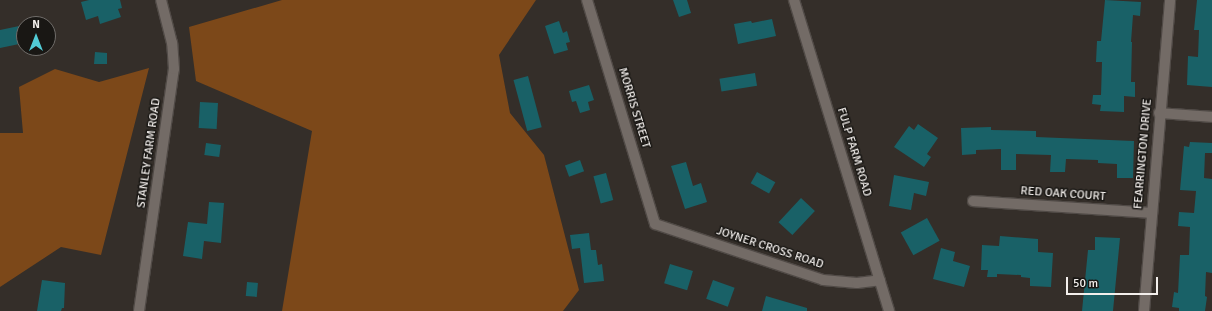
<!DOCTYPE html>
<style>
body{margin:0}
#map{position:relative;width:1212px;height:311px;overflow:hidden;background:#342e29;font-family:Signika,sans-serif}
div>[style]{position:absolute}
.green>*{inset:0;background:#7c4819}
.building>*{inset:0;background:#196167;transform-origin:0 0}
.roads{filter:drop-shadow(1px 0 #504a46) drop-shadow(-1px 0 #504a46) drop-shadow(0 1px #504a46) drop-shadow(0 -1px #504a46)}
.street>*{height:10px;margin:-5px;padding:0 5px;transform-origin:5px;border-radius:5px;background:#736b66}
span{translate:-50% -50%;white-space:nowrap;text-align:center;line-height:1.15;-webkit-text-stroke:3px #191714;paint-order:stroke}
.street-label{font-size:12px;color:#f3efec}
.north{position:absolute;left:16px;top:16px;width:40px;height:40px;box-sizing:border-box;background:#191714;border:1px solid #706d6a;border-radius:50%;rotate:0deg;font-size:11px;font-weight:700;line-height:16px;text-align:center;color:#f3efec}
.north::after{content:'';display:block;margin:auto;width:14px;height:18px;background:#52ccd6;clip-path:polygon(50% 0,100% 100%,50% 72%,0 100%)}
.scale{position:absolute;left:1066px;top:277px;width:92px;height:18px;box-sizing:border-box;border:2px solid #f3efec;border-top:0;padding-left:5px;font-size:12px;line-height:14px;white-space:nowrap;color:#f3efec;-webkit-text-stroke:3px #191714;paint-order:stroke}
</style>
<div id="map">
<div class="green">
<div style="clip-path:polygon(282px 0,536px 0,499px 55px,510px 113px,544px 155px,579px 290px,563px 311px,282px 311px,312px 131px,196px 81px,189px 27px)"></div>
<div style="clip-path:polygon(149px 68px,101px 255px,61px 247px,0 287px,0 133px,23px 133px,19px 87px,55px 69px,99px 82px)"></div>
</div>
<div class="building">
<div style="clip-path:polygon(89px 0,120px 0,122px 8px,118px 9px,121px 17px,100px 24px,98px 16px,86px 20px,81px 2px)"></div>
<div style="clip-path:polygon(673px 0,687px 0,691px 13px,679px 17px)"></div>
<div style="clip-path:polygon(1105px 0,1141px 2px,1140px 16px,1133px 15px,1131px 42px,1132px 42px,1131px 82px,1135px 82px,1135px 97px,1124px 96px,1124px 112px,1100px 111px,1101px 105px,1092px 104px,1093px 95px,1101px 95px,1102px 62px,1096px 62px,1097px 41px,1101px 41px)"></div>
<div style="clip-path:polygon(1197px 0,1212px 0,1212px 87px,1187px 85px,1188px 56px,1198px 57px,1199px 30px,1194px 30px)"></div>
<div style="clip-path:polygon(772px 19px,776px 36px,738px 44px,734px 24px,751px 21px,752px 23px)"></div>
<div style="clip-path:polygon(559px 21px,563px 33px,567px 31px,570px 42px,566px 43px,568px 50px,554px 54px,545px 26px)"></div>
<div style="clip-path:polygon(24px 25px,24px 43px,0 48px,0 30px)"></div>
<div style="clip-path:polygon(95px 52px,107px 53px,107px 64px,94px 64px)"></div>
<div style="left:755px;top:73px;width:13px;height:36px;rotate:81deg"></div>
<div style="left:528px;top:76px;width:53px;height:15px;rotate:75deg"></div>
<div style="clip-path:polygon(589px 85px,594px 100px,588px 102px,590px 110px,580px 113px,576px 101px,572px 102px,569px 91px)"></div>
<div style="left:200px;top:102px;width:18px;height:26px;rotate:3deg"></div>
<div style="clip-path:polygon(918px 124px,938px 138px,927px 154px,931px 157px,924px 167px,894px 147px,909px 126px,914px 130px)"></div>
<div style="clip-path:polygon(991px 127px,991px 130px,1036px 131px,1036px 137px,1134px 141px,1133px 178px,1117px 178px,1117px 164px,1098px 163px,1098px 160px,1066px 159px,1065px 172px,1050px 172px,1051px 155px,1016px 154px,1016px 170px,1001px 170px,1001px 149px,976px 150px,976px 154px,962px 155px,961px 128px)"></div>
<div style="clip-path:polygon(1190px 142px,1212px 143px,1212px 153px,1205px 153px,1204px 178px,1212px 179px,1212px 273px,1206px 272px,1205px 296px,1207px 297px,1205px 311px,1179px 311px,1179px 308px,1172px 307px,1174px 292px,1178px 293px,1180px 255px,1189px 255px,1190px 227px,1178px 226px,1179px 212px,1194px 213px,1196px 191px,1180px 190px,1184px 146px,1189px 147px)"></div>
<div style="left:206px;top:143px;width:15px;height:12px;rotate:8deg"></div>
<div style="left:580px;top:160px;width:12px;height:16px;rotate:70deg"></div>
<div style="clip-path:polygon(686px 162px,693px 186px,701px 183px,707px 202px,685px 209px,671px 166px)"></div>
<div style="left:757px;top:172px;width:21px;height:13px;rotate:29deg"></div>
<div style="left:606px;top:173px;width:28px;height:13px;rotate:75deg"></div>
<div style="clip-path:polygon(894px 175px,929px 182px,926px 196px,914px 193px,911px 210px,889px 206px)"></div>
<div style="left:801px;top:198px;width:19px;height:33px;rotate:43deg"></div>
<div style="clip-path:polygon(209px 202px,224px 203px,221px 243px,204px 241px,202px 259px,183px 256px,188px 222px,207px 224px)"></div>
<div style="left:927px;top:218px;width:26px;height:30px;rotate:61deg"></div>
<div style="clip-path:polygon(589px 233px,591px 250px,596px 250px,598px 265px,602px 264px,604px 281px,584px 283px,580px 248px,572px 249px,570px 235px)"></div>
<div style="clip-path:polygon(1000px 236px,1038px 239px,1038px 252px,1053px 253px,1051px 287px,1030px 286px,1030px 278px,1021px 277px,1021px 275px,997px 274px,997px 277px,987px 277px,988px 270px,981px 270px,982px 245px,999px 246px)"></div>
<div style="clip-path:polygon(1095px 237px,1120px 238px,1113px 311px,1082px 311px,1088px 250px,1095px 250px)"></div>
<div style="clip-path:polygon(941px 248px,955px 252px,953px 261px,970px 266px,964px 287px,933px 279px)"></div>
<div style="left:670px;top:264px;width:24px;height:20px;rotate:17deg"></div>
<div style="clip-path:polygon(42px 280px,65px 283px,64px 308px,62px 308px,61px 311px,37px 311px)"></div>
<div style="left:713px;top:280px;width:23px;height:20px;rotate:20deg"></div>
<div style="left:247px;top:282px;width:11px;height:14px;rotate:5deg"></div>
<div style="clip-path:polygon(766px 296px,807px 308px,807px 311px,762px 311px)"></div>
</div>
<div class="roads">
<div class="street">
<div style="left:587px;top:0;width:234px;rotate:73.1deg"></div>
<div style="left:655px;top:224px;width:177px;rotate:18.4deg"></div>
<div style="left:823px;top:280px;width:34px;rotate:5deg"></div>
<div style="left:857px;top:283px;width:23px;rotate:-7deg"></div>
<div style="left:794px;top:0;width:325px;rotate:73deg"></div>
<div style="left:1159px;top:113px;width:53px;rotate:4.3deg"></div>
<div style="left:973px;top:201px;width:179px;rotate:3.8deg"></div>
<div style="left:139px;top:311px;width:245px;rotate:-81.8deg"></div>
<div style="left:174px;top:69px;width:26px;rotate:-94deg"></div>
<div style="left:172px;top:43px;width:44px;rotate:-104.3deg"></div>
<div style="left:1144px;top:311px;width:312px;rotate:-85.2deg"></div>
</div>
</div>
<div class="street-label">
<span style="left:634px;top:108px;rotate:73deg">MORRIS STREET</span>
<span style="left:854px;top:152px;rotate:73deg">FULP FARM ROAD</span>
<span style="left:149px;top:153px;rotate:-82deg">STANLEY FARM ROAD</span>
<span style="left:1143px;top:154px;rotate:-85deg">FEARRINGTON DRIVE</span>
<span style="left:1063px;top:194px;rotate:4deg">RED OAK COURT</span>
<span style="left:770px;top:248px;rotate:18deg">JOYNER CROSS ROAD</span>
</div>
<div class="north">N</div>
<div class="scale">50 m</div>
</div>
